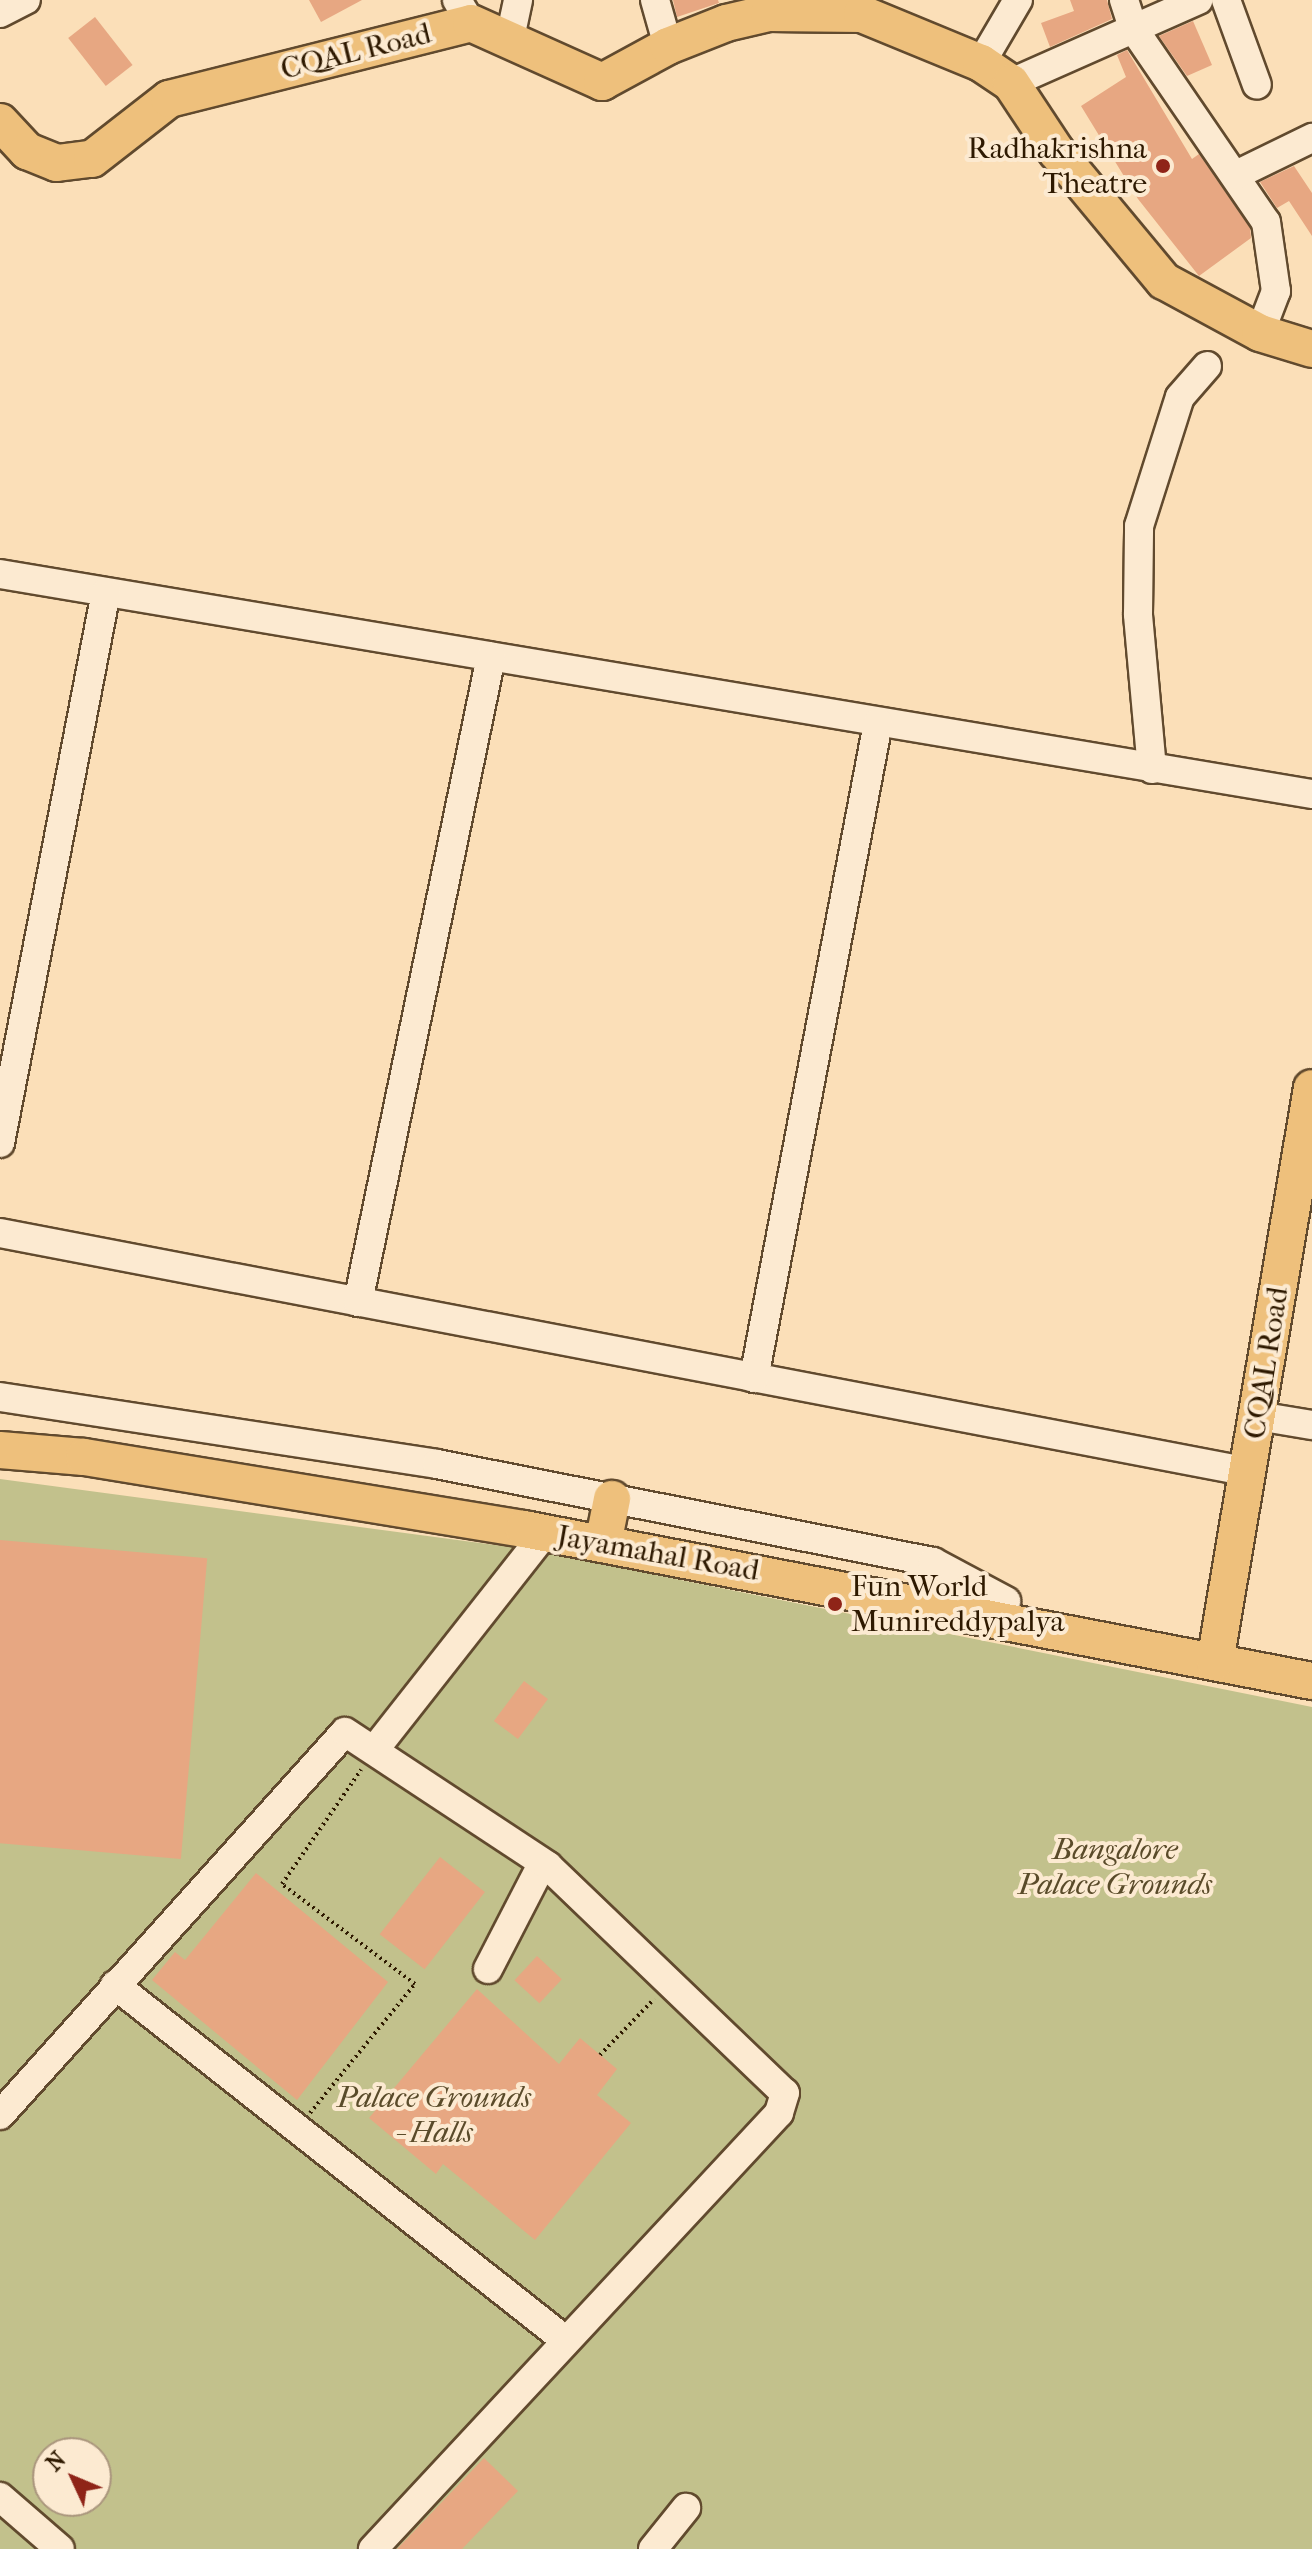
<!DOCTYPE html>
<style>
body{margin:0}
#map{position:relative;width:1312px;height:2549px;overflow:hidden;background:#fbdfb8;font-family:"IM FELL French Canon",serif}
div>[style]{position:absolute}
.green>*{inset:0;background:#c2c18c}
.building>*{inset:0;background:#e7a782;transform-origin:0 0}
.path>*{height:4px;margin-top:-2px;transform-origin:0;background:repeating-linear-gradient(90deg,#2e1900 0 2px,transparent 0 6px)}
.roads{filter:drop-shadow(2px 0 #614a2e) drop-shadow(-2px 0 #614a2e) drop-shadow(0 2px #614a2e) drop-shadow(0 -2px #614a2e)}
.minor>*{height:28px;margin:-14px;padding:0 14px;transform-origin:14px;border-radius:14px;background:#fcead1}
.major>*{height:36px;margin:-18px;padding:0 18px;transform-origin:18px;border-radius:18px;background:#eec07c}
.dots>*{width:22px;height:22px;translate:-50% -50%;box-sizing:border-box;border:4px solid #fcead1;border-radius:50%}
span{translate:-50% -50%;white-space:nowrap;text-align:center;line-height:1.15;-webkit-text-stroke:8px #fcead1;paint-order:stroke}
.street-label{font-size:30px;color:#2e1900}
.poi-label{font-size:30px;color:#2e1900}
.right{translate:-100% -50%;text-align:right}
.left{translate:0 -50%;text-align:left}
.park-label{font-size:30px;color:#5a4b2a;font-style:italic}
.north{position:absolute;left:32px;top:2437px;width:80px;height:80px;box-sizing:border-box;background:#fcead1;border:2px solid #aa967d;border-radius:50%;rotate:314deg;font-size:22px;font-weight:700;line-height:32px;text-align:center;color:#2e1900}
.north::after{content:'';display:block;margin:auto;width:28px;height:36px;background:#8f2418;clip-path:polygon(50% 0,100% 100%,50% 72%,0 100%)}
</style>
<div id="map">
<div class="green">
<div style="clip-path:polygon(evenodd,0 1479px,532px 1550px,1312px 1707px,1312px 2549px,0 2549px,0 1479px,48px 2453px,96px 2453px,96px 2501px,48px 2501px,48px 2453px)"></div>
</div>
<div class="building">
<div style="clip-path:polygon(309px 0,362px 0,321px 22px)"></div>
<div style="clip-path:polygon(673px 0,718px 0,719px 3px,677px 17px)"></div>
<div style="clip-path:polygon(1070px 0,1107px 0,1112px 19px,1050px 47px,1041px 23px,1074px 11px)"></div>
<div style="left:95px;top:17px;width:61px;height:34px;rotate:52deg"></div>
<div style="clip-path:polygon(1193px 21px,1212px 65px,1187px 76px,1159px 36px)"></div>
<div style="clip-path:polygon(1127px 50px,1192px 159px,1199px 154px,1250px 228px,1251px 238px,1199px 276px,1138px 199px,1081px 106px,1126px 77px,1117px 55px)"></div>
<div style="clip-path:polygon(1294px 166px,1312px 193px,1312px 236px,1289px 201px,1277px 208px,1260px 182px)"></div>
<div style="left:0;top:1540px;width:208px;height:302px;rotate:5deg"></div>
<div style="left:524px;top:1681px;width:30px;height:50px;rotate:37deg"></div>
<div style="left:440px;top:1857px;width:57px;height:98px;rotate:38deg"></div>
<div style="clip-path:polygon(256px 1873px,388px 1982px,297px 2100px,152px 1980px,175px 1952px,185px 1960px)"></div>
<div style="left:537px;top:1956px;width:34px;height:33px;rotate:43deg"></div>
<div style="clip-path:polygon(477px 1989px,559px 2064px,580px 2038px,617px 2069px,597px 2095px,631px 2123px,535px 2240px,443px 2164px,436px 2174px,369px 2118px)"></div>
<div style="clip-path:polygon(484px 2458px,518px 2491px,462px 2549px,397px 2549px)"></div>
</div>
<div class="path">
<div style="left:600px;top:2055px;width:78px;rotate:-46deg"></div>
<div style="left:310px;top:2113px;width:166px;rotate:-50.9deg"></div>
<div style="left:415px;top:1984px;width:166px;rotate:-143.1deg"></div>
<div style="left:282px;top:1884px;width:139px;rotate:-55.3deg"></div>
</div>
<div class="roads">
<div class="minor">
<div style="left:457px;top:0;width:27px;rotate:59deg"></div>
<div style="left:655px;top:0;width:48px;rotate:74.2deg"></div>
<div style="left:1124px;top:0;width:29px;rotate:72deg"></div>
<div style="left:1133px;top:28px;width:235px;rotate:55.6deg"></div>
<div style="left:1266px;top:222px;width:70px;rotate:81.8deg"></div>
<div style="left:1276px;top:291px;width:45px;rotate:110.9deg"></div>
<div style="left:1226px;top:0;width:90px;rotate:70deg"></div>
<div style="left:0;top:13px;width:29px;rotate:-27deg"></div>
<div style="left:510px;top:38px;width:39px;rotate:-78deg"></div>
<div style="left:981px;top:63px;width:73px;rotate:-59.6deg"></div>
<div style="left:1011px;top:83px;width:205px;rotate:-23.9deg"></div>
<div style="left:1236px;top:175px;width:85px;rotate:-26deg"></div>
<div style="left:0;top:574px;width:1330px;rotate:9.52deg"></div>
<div style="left:1152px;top:769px;width:156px;rotate:-95.2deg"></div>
<div style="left:1138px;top:614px;width:88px;rotate:-89.3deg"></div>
<div style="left:1139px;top:526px;width:135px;rotate:-72.4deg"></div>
<div style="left:1180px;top:397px;width:41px;rotate:-48.9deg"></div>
<div style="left:0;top:1143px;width:561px;rotate:-79.11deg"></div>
<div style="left:0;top:1233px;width:1272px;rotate:10.83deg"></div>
<div style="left:358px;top:1302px;width:659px;rotate:-78.35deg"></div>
<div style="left:754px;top:1378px;width:667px;rotate:-79.28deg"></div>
<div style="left:0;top:1397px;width:442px;rotate:8.7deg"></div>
<div style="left:437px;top:1464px;width:506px;rotate:11.18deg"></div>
<div style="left:933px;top:1562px;width:83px;rotate:28.1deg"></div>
<div style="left:1258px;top:1416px;width:55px;rotate:9.5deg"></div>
<div style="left:375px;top:1749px;width:275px;rotate:-51.8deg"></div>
<div style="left:488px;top:1969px;width:107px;rotate:-62.7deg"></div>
<div style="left:115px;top:1985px;width:560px;rotate:38.26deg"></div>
<div style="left:0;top:2115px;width:515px;rotate:-47.99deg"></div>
<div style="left:345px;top:1732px;width:243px;rotate:33.4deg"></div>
<div style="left:548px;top:1866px;width:328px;rotate:43.8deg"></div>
<div style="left:785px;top:2093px;width:21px;rotate:107deg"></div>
<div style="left:779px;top:2113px;width:596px;rotate:132.96deg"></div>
<div style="left:0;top:2497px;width:79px;rotate:40.9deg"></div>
<div style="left:653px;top:2549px;width:53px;rotate:-51.2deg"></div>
</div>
<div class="major">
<div style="left:0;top:122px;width:40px;rotate:47deg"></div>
<div style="left:27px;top:151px;width:32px;rotate:22deg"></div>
<div style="left:57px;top:163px;width:35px;rotate:-7deg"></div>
<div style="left:92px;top:159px;width:98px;rotate:-37.9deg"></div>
<div style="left:169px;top:99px;width:311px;rotate:-14.1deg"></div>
<div style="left:471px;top:23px;width:144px;rotate:24.2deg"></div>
<div style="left:602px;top:82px;width:75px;rotate:-28.6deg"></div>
<div style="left:668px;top:46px;width:62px;rotate:-21.6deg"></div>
<div style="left:726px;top:23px;width:44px;rotate:-13.1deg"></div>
<div style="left:769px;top:13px;width:93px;rotate:0.6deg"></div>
<div style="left:862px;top:14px;width:129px;rotate:22.4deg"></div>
<div style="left:981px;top:63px;width:36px;rotate:34deg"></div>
<div style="left:1011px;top:83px;width:82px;rotate:56.5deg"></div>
<div style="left:1056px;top:151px;width:169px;rotate:50.3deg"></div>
<div style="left:1164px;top:281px;width:109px;rotate:28.4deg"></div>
<div style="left:1260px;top:333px;width:54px;rotate:17.1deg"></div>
<div style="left:0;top:1450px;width:84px;rotate:4.8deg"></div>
<div style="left:84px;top:1457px;width:446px;rotate:9.3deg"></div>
<div style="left:524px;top:1529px;width:803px;rotate:10.92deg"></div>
<div style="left:603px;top:1544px;width:46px;rotate:-78.7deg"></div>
<div style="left:1215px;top:1662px;width:582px;rotate:-80.41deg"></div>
</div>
</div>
<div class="dots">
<div style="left:1163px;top:166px;background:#8f2418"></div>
<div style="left:835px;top:1604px;background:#8f2418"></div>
</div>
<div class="street-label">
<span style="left:356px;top:52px;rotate:-14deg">CQAL Road</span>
<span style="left:1267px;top:1363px;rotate:-81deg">CQAL Road</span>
<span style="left:658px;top:1554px;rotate:10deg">Jayamahal Road</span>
</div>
<div class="poi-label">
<span class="right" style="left:1147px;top:166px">Radhakrishna<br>Theatre</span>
<span class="left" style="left:851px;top:1604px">Fun World<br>Munireddypalya</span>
</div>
<div class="park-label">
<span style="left:1115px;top:1867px">Bangalore<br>Palace Grounds</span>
<span style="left:434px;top:2115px">Palace Grounds<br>- Halls</span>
</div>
<div class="north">N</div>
</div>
